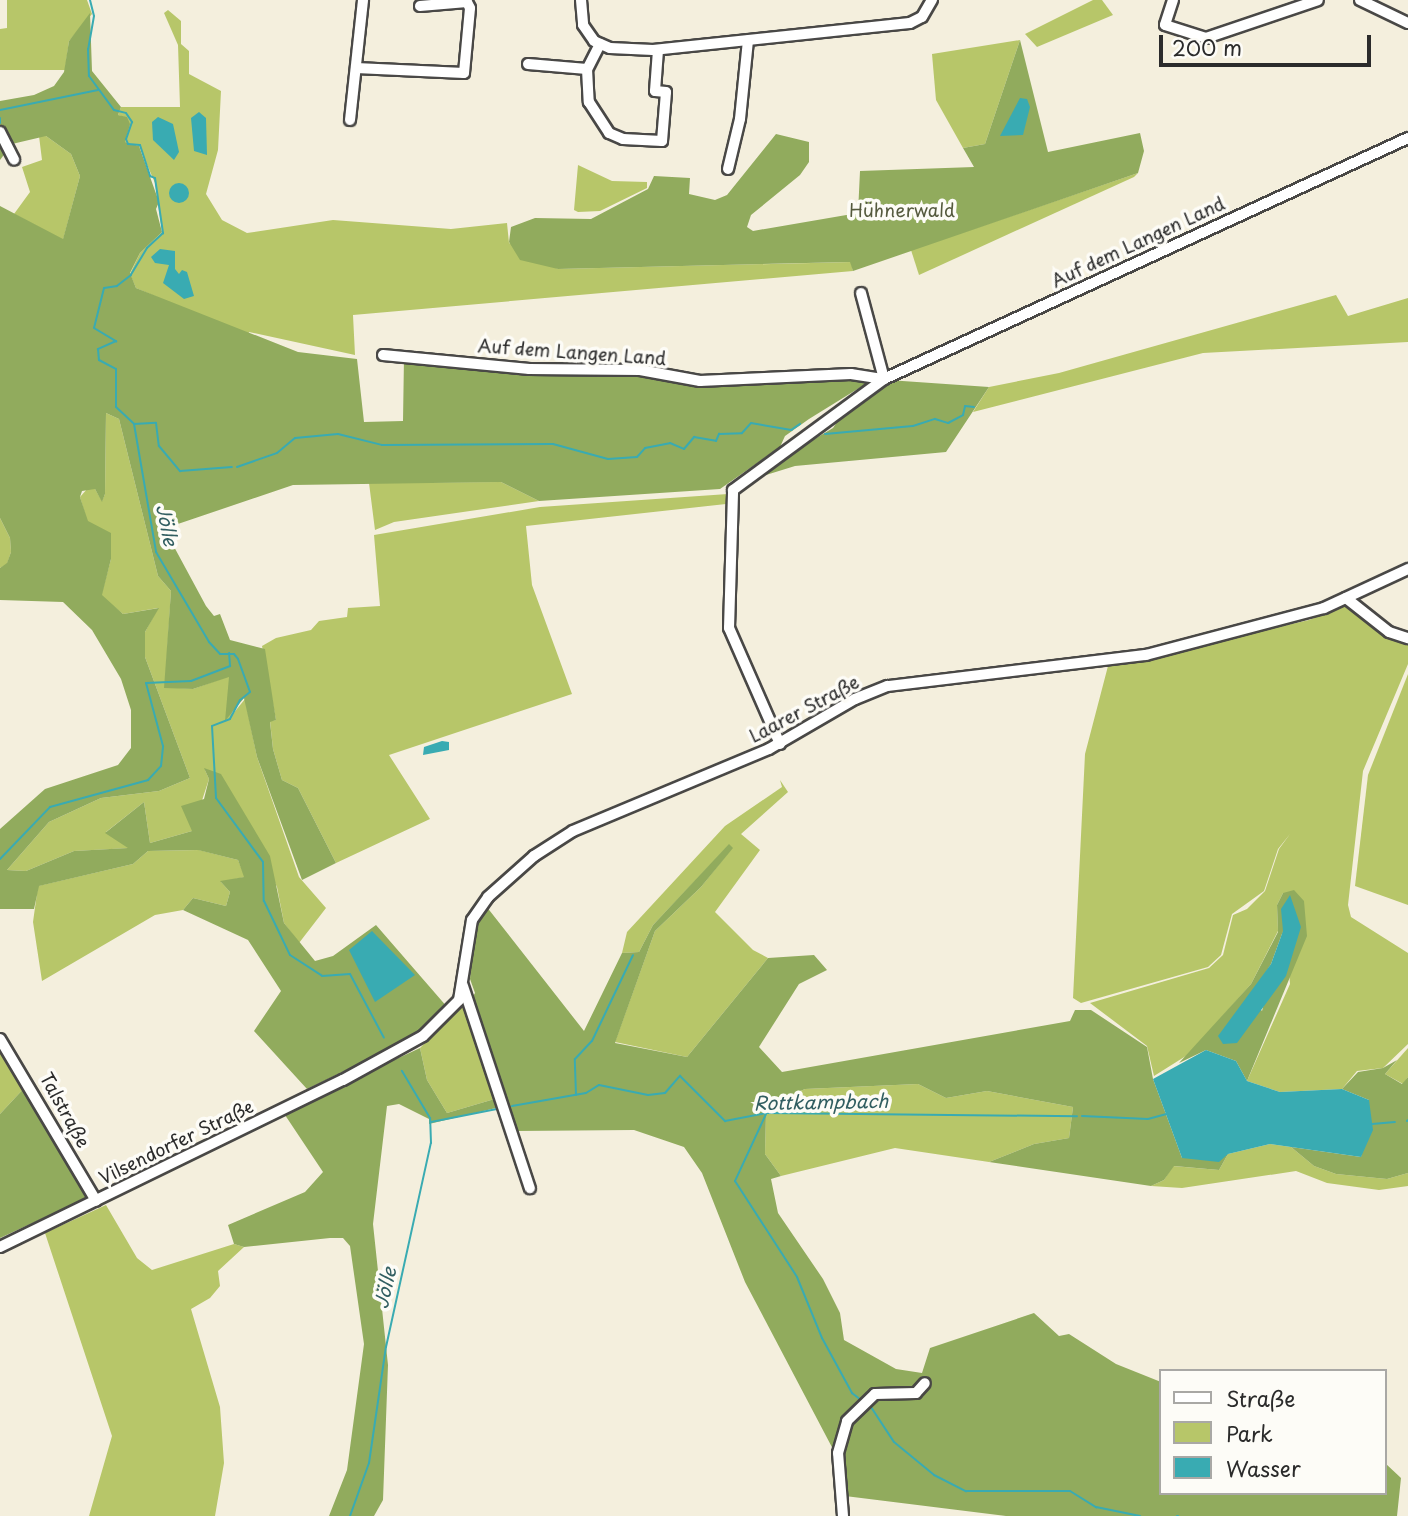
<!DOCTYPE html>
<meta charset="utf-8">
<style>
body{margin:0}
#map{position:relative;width:1408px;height:1516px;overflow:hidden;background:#f4efdd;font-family:"Playpen Sans",sans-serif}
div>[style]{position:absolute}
.green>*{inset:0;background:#b7c669}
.forest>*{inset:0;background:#91ab5d}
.water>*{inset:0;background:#39abb2}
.round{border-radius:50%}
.stream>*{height:2px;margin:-1px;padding:0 1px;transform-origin:1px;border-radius:1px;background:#39abb2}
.roads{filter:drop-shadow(2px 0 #494846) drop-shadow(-2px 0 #494846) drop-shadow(0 2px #494846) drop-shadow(0 -2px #494846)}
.minor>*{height:10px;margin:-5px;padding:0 5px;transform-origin:5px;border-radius:5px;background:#fff}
span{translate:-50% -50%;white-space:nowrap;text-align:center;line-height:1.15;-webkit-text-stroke:7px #fdfcf7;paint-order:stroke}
.park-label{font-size:18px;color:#555a3e}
.street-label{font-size:18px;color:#2b2b2b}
.water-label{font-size:19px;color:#315e61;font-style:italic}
.legend{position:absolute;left:1159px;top:1369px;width:228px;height:126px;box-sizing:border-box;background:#fdfcf7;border:2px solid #a9a8a5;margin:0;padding:9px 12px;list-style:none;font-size:21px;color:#2b2b2b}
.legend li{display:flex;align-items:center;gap:14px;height:35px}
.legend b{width:35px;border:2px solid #a9a8a5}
.scale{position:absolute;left:1159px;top:35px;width:212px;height:32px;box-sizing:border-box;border:4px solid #2b2b2b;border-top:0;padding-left:9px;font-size:21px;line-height:24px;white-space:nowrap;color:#2b2b2b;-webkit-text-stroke:5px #fdfcf7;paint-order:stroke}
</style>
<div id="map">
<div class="green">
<div style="clip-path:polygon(7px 0,87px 0,92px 14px,69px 41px,65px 70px,0 70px,0 29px,7px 28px)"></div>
<div style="clip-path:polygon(1093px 0,1102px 0,1113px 15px,1037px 47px,1025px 34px)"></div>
<div style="clip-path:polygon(168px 10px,181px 21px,181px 44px,189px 51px,189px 74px,221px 91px,218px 150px,206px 194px,222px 220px,247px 233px,333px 220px,451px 229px,507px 223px,509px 243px,558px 269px,851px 262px,853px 271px,353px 315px,355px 355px,249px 332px,248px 336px,136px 288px,130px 274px,140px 253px,162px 232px,155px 183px,139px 146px,125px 142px,127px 118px,118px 115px,121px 107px,180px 107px,178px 45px,164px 13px)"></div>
<div style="clip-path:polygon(1020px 40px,985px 144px,963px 148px,936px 100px,932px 54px)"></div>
<div style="clip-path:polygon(39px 136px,46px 136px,71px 154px,80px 176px,63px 240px,14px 214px,30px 192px,22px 167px,42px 160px)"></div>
<div style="clip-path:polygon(578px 165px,612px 181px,647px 182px,647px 188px,600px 211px,578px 212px,574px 210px)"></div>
<div style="clip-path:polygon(1138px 173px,1134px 177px,919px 275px,911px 250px)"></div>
<div style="clip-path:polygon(1336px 295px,1348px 316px,1408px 298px,1408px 342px,1203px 353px,973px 412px,989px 387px,1059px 373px)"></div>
<div style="clip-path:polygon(106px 413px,119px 419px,158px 576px,171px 591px,165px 687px,193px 689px,229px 676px,232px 715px,245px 699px,257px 757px,299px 877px,326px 908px,299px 943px,284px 923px,277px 887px,221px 775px,205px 770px,209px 779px,192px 831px,150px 843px,144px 802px,106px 832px,130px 848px,74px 851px,26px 871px,7px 870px,49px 822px,101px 798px,159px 791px,190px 778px,145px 657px,145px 632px,158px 608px,123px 614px,101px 596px,111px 559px,87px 521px,80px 497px,88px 488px,95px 489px,102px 501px,105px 494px)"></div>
<div style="clip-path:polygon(501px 482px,539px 501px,394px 522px,375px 530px,369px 483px)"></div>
<div style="clip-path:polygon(728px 494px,726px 504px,526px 526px,532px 585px,572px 694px,389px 755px,430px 819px,336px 863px,298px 788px,282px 780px,273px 749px,270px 721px,276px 720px,262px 646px,276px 638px,311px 630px,319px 621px,347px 617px,348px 608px,380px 606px,374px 535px,540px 507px)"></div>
<div style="clip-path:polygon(0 518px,10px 538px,11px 552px,7px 564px,0 568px)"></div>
<div style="clip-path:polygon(1347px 605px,1408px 641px,1408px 664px,1363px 771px,1348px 905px,1351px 917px,1408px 953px,1408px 1044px,1383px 1068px,1357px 1071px,1342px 1089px,1280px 1092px,1247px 1081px,1290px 984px,1283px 893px,1277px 905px,1278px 931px,1251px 984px,1189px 1054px,1154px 1076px,1147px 1046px,1090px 1003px,1209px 968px,1223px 955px,1233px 915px,1247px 909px,1265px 891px,1279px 849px,1290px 834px,1278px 849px,1264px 891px,1232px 914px,1221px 955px,1208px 967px,1081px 1003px,1073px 998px,1085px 754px,1108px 666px,1309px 620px)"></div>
<div style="clip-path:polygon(1408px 674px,1408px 905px,1355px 886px,1368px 775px)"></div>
<div style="clip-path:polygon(780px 780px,788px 792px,741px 834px,760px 850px,715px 912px,753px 950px,768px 958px,687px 1057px,615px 1042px,655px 931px,701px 887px,732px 848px,729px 845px,653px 925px,639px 952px,622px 953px,627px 932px,725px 826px,782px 787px)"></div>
<div style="clip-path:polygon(199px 850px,238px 860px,245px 877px,221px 882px,230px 892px,226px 906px,193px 898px,183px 910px,155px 915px,42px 981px,33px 922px,38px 886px,133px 864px,148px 851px)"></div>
<div style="clip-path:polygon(465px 1003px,498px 1098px,447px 1113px,427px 1080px,420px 1048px)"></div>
<div style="clip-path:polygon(0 1047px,27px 1085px,0 1114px)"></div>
<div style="clip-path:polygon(1408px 1048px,1408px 1077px,1403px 1084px,1385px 1074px)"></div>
<div style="clip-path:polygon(918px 1084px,946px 1098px,987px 1091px,1073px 1107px,1069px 1138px,1034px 1144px,989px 1162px,895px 1148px,781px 1176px,765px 1154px,766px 1113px,791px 1095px,805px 1089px)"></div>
<div style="clip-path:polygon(1270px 1144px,1291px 1147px,1314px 1166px,1336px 1174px,1387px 1179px,1408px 1173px,1408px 1186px,1379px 1190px,1327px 1183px,1296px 1171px,1182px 1188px,1151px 1186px,1164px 1180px,1173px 1166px,1219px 1170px,1228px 1154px)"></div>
<div style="clip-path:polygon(106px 1205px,137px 1258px,152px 1270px,234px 1244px,244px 1247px,218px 1271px,220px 1286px,210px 1298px,191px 1309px,220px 1407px,224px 1463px,215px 1516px,89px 1516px,112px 1436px,45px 1233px)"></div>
</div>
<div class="forest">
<div style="clip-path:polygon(90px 13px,92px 71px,121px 107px,118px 115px,127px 117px,130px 124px,125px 142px,139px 146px,159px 202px,156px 209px,162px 232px,140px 253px,130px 273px,136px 288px,298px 352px,357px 359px,364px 422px,403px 421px,404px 357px,747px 384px,819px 377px,872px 380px,809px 419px,785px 436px,780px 447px,720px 489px,539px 501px,501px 482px,293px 485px,169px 527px,172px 543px,206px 606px,214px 616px,220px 614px,230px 640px,265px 649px,276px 720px,270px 722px,273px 749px,282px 780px,298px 788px,336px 863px,302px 880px,257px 757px,244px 698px,225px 721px,229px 677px,193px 689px,164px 688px,171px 591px,158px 576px,119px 419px,106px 413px,105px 494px,102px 502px,95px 489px,82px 491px,80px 497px,88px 521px,111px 533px,111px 559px,102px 595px,123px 614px,159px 608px,145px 632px,145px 657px,190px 778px,159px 791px,101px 798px,49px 822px,7px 870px,26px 871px,74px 851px,128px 848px,105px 833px,144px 802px,150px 843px,192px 831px,181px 806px,204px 799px,209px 779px,204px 768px,221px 774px,270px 856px,284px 923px,315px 961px,333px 956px,376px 925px,448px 1008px,419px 1035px,307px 1089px,254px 1031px,281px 991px,248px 940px,183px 910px,193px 898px,226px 906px,230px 892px,220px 881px,244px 877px,238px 860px,198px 850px,148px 851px,133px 864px,39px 886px,34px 909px,0 909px,0 829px,45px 789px,118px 765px,131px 748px,131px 710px,121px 679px,92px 630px,63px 602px,0 600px,0 568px,7px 563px,11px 552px,10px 538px,0 518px,0 206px,63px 239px,80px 176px,71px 154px,46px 136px,12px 144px,0 160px,0 101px,34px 95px,54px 86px,64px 72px,69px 41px)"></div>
<div style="clip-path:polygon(1020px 40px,1048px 152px,1140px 133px,1144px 151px,1138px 173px,853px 271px,850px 262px,558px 269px,520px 260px,509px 242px,511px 227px,535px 218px,591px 219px,648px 189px,654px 176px,690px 178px,689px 194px,715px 200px,727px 195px,776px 134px,809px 142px,809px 162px,800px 175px,751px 215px,747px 227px,753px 231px,858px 213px,860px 171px,974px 167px,963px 148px,985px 144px)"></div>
<div style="clip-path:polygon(888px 380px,989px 387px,946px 452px,795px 466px,766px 475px,764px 469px,833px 428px,841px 416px)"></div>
<div style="clip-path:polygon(729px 844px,733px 848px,701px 887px,655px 931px,615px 1043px,687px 1057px,768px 958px,814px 955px,827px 970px,799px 984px,759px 1047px,782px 1072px,1070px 1021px,1075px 1010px,1091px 1010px,1147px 1047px,1153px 1079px,1182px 1158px,1228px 1154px,1219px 1170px,1174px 1166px,1164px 1180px,1151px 1186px,989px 1162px,1034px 1144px,1069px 1138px,1073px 1107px,987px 1091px,946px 1098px,918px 1084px,805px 1089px,791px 1095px,766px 1114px,765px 1154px,781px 1176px,771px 1179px,778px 1213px,823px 1279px,840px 1313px,844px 1340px,896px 1369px,922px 1373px,930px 1348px,1034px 1313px,1059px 1336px,1069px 1334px,1116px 1364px,1161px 1382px,1161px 1493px,1385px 1493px,1385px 1463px,1401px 1478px,1397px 1516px,1006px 1516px,845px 1496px,835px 1453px,745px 1282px,702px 1173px,684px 1147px,634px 1130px,516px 1131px,470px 1002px,475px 993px,470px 979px,473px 933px,486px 906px,584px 1031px,622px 953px,639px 952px,653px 925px)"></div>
<div style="clip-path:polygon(evenodd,1294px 890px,1304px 901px,1307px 936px,1247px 1081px,1236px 1061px,1206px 1050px,1179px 1063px,1251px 984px,1278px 932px,1277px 905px,1283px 893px,1294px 890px,1283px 931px,1262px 1011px,1250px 997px,1271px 964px,1283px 931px)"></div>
<div style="clip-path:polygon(420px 1048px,427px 1080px,447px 1113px,498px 1098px,500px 1107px,429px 1124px,429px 1119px,399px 1104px,387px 1106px,373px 1224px,388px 1365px,383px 1500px,374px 1516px,329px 1516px,347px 1470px,364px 1344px,350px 1246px,343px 1238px,330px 1238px,244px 1247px,234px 1244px,228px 1225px,305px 1192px,323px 1172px,283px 1112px)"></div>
<div style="clip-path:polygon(1397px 1060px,1385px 1074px,1402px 1084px,1408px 1077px,1408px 1173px,1387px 1179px,1336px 1174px,1314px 1166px,1291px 1147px,1361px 1157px,1369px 1100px,1342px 1089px,1358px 1072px,1383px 1068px)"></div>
<div style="clip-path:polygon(27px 1085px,89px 1197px,0 1238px,0 1114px)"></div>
</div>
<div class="water">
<div style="clip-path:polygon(1020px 98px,1027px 99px,1030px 107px,1023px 135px,1000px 136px)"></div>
<div style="clip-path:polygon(199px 112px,206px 118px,207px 155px,194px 151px,191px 118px)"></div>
<div style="clip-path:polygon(158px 117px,173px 124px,179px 152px,174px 160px,153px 140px,152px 122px)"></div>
<div class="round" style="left:169px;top:183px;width:20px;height:20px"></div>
<div style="clip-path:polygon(160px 249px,175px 251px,175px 269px,179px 274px,182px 270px,187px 272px,194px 296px,184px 299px,163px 283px,169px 265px,155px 263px,151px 257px)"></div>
<div style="clip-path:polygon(442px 741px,449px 742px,449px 750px,423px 755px,424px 747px)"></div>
<div style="clip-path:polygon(1290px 895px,1301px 927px,1286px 976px,1237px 1043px,1223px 1044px,1218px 1036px,1271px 964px,1283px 931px,1281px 909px)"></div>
<div style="clip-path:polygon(372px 931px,415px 975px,375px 1002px,349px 950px)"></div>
<div style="clip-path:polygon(1206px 1050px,1236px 1061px,1247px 1081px,1280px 1092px,1342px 1089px,1369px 1100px,1373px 1130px,1361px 1157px,1270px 1144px,1228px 1154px,1219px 1162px,1182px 1158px,1153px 1079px)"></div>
</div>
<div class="stream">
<div style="left:90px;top:0;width:16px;rotate:76deg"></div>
<div style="left:94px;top:16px;width:34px;rotate:100deg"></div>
<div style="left:88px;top:49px;width:27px;rotate:88deg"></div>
<div style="left:89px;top:76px;width:42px;rotate:53.7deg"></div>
<div style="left:114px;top:110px;width:12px;rotate:14deg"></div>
<div style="left:126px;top:113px;width:11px;rotate:56deg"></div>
<div style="left:132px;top:122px;width:18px;rotate:109deg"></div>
<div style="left:126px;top:139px;width:5px;rotate:68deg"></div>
<div style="left:128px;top:144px;width:12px;rotate:5deg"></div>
<div style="left:140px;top:145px;width:33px;rotate:72deg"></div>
<div style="left:150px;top:176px;width:5px;rotate:22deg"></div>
<div style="left:155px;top:178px;width:56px;rotate:81.7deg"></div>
<div style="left:163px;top:233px;width:22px;rotate:137deg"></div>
<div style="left:147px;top:248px;width:31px;rotate:121deg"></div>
<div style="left:131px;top:275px;width:18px;rotate:142deg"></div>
<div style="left:117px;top:286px;width:13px;rotate:171deg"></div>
<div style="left:104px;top:288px;width:41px;rotate:104deg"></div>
<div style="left:94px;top:328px;width:26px;rotate:31deg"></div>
<div style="left:116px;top:341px;width:20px;rotate:156deg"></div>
<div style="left:98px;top:349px;width:11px;rotate:85deg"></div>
<div style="left:99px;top:360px;width:19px;rotate:28deg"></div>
<div style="left:116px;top:369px;width:38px;rotate:90deg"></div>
<div style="left:116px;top:407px;width:25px;rotate:43deg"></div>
<div style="left:134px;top:424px;width:130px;rotate:80.2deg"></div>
<div style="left:156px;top:552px;width:104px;rotate:59.5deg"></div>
<div style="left:209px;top:642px;width:16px;rotate:47deg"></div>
<div style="left:220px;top:654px;width:14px"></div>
<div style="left:234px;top:654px;width:6px;rotate:51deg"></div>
<div style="left:238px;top:659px;width:35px;rotate:70deg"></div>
<div style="left:250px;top:692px;width:13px;rotate:141deg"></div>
<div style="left:240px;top:700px;width:21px;rotate:118deg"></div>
<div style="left:230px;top:719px;width:19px;rotate:159deg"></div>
<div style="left:212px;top:726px;width:72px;rotate:86.8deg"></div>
<div style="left:216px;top:798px;width:79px;rotate:53.7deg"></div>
<div style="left:263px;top:862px;width:39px;rotate:89deg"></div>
<div style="left:264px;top:901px;width:60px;rotate:64.3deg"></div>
<div style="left:290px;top:955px;width:38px;rotate:33deg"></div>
<div style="left:322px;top:976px;width:28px;rotate:-4deg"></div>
<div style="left:350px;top:974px;width:72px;rotate:62deg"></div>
<div style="left:0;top:110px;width:100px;rotate:-11.5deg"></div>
<div style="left:0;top:118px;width:5px;rotate:90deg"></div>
<div style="left:134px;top:424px;width:22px;rotate:-3deg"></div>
<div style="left:156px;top:423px;width:23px;rotate:83deg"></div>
<div style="left:159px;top:446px;width:33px;rotate:50deg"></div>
<div style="left:180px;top:471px;width:52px;rotate:-4.4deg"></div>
<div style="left:825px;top:434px;width:88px;rotate:-5.2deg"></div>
<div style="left:913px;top:426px;width:23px;rotate:-18deg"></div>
<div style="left:935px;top:419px;width:14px;rotate:17deg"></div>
<div style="left:948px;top:423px;width:17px;rotate:-28deg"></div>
<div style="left:963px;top:415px;width:9px;rotate:-77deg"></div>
<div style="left:965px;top:406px;width:9px;rotate:6deg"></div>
<div style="left:237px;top:467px;width:42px;rotate:-19.3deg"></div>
<div style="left:277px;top:453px;width:23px;rotate:-40deg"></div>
<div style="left:295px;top:438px;width:43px;rotate:-5.3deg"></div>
<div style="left:338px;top:434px;width:45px;rotate:14deg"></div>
<div style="left:382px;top:445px;width:171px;rotate:-0.3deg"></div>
<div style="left:553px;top:444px;width:57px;rotate:15.3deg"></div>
<div style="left:608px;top:459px;width:29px;rotate:-4deg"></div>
<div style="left:637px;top:457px;width:12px;rotate:-48deg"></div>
<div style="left:645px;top:448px;width:25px;rotate:-11deg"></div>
<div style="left:670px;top:443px;width:15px;rotate:23deg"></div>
<div style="left:684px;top:449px;width:16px;rotate:-50deg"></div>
<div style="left:694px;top:437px;width:22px;rotate:10deg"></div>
<div style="left:716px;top:441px;width:8px;rotate:-67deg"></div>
<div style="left:719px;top:434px;width:23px;rotate:-2deg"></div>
<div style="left:742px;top:433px;width:13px;rotate:-48deg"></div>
<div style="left:751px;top:423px;width:41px;rotate:9.9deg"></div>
<div style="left:791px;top:430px;width:11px;rotate:-34deg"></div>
<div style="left:0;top:859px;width:72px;rotate:-46.1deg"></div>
<div style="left:50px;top:807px;width:102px;rotate:-15.4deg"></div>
<div style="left:148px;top:780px;width:19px;rotate:-47deg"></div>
<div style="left:161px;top:766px;width:20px;rotate:-84deg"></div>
<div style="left:163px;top:746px;width:65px;rotate:-105.1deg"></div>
<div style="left:146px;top:683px;width:45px;rotate:-2.5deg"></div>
<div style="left:191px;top:681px;width:42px;rotate:-21deg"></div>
<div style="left:230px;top:666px;width:13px;rotate:-94deg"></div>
<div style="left:576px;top:1095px;width:36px;rotate:-92deg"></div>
<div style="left:575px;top:1059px;width:25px;rotate:-47deg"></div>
<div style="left:592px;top:1041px;width:95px;rotate:-64.5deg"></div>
<div style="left:512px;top:1106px;width:75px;rotate:-10deg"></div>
<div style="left:586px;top:1093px;width:15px;rotate:-32deg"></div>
<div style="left:599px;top:1085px;width:50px;rotate:11.5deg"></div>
<div style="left:648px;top:1095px;width:17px;rotate:-7deg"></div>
<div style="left:665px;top:1093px;width:23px;rotate:-49deg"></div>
<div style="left:680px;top:1076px;width:64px;rotate:45deg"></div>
<div style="left:725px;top:1121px;width:42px;rotate:-11deg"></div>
<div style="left:766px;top:1113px;width:311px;rotate:0.6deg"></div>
<div style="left:766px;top:1114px;width:74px;rotate:114.8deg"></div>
<div style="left:735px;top:1181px;width:114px;rotate:57.1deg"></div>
<div style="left:797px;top:1277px;width:66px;rotate:67.7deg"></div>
<div style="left:822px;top:1338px;width:63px;rotate:61.4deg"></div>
<div style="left:852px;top:1393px;width:11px;rotate:38deg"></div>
<div style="left:1082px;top:1116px;width:66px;rotate:2.6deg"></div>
<div style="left:1148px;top:1119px;width:20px;rotate:-15deg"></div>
<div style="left:1407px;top:1121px;width:1px;rotate:-45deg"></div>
<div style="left:431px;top:1122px;width:67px;rotate:-11.1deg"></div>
<div style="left:1372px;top:1124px;width:23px;rotate:-5deg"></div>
<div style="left:869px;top:1404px;width:45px;rotate:56.7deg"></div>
<div style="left:894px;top:1442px;width:52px;rotate:39.5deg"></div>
<div style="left:934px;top:1475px;width:36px;rotate:27deg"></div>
<div style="left:966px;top:1491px;width:104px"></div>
<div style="left:1070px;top:1491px;width:31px;rotate:32deg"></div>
<div style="left:1096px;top:1507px;width:45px;rotate:11.6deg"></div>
<div style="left:350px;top:1516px;width:56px;rotate:-70.3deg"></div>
<div style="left:369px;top:1463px;width:117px;rotate:-81.7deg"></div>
<div style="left:386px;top:1347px;width:209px;rotate:-77.6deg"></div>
<div style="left:431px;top:1143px;width:25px;rotate:-92deg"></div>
<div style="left:430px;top:1118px;width:55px;rotate:-120.8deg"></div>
<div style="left:1177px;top:1516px;width:1px"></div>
</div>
<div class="roads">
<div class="minor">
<div style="left:581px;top:0;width:25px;rotate:85deg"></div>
<div style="left:583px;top:25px;width:19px;rotate:55deg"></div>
<div style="left:594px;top:41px;width:17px;rotate:24deg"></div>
<div style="left:610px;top:48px;width:43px;rotate:2.7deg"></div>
<div style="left:653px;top:50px;width:258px;rotate:-6deg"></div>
<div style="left:910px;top:23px;width:13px;rotate:-27deg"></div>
<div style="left:922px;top:17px;width:20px;rotate:-60deg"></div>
<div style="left:1173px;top:0;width:26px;rotate:108deg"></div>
<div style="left:1165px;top:25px;width:43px;rotate:17.6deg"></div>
<div style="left:1206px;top:38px;width:118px;rotate:-18.7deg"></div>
<div style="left:1360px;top:0;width:53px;rotate:25.6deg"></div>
<div style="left:420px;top:6px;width:47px;rotate:-4.9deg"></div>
<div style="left:600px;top:44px;width:28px;rotate:117deg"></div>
<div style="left:587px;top:69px;width:33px;rotate:87deg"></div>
<div style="left:589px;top:102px;width:37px;rotate:57deg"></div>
<div style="left:609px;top:133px;width:15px;rotate:23deg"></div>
<div style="left:623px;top:139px;width:39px;rotate:3deg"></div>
<div style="left:662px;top:141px;width:49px;rotate:-85.3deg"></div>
<div style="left:666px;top:92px;width:11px;rotate:-175deg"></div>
<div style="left:655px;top:91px;width:41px;rotate:-85.8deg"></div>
<div style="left:528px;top:64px;width:59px;rotate:4.8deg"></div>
<div style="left:356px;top:68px;width:108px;rotate:2.7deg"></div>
<div style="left:464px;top:73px;width:65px;rotate:-84.7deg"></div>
<div style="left:470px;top:8px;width:9px;rotate:-117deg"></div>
<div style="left:350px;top:120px;width:121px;rotate:-83.8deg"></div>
<div style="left:0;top:132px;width:31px;rotate:63deg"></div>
<div style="left:728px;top:169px;width:51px;rotate:-76.5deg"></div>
<div style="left:740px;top:119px;width:79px;rotate:-84.2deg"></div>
<div style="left:861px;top:293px;width:89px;rotate:75deg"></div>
<div style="left:383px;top:355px;width:147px;rotate:5.5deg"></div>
<div style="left:529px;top:369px;width:111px;rotate:0.5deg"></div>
<div style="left:640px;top:370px;width:61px;rotate:10.4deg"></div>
<div style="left:700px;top:381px;width:151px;rotate:-2.7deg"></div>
<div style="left:851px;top:374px;width:33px;rotate:9deg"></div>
<div style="left:1346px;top:598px;width:55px;rotate:38.3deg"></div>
<div style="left:1389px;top:632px;width:20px;rotate:18deg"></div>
<div style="left:780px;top:744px;width:127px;rotate:-113.7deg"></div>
<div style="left:729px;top:628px;width:138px;rotate:-88.3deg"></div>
<div style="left:733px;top:490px;width:187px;rotate:-36.3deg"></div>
<div style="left:884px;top:379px;width:577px;rotate:-24.7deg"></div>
<div style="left:463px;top:986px;width:213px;rotate:71.7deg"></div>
<div style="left:0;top:1039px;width:188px;rotate:59.3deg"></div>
<div style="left:0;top:1247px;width:381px;rotate:-26deg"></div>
<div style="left:343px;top:1080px;width:91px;rotate:-28.8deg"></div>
<div style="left:423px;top:1036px;width:51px;rotate:-45deg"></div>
<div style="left:459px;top:1000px;width:81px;rotate:-80.8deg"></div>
<div style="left:472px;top:920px;width:28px;rotate:-55deg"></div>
<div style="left:488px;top:897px;width:62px;rotate:-41.7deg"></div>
<div style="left:534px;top:856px;width:46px;rotate:-32.7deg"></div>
<div style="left:573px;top:831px;width:212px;rotate:-22.7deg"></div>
<div style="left:769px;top:749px;width:99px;rotate:-30.2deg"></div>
<div style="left:855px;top:699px;width:35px;rotate:-22deg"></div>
<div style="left:888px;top:686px;width:260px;rotate:-6.9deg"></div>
<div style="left:1146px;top:655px;width:184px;rotate:-14.8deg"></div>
<div style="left:1324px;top:608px;width:93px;rotate:-24.9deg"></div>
<div style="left:843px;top:1516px;width:63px;rotate:-94.5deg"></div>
<div style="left:838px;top:1453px;width:33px;rotate:-74deg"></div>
<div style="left:847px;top:1421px;width:39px;rotate:-44deg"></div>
<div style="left:875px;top:1394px;width:41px;rotate:-1.4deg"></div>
<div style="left:916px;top:1393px;width:13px;rotate:-48deg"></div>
</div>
</div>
<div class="park-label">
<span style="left:902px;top:210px">Hühnerwald</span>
</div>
<div class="street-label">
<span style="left:1138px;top:242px;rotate:-25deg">Auf dem Langen Land</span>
<span style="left:572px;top:352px;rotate:4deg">Auf dem Langen Land</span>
<span style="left:804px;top:709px;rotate:-28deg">Laarer Straße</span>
<span style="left:65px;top:1110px;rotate:61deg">Talstraße</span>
<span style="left:176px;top:1142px;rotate:-26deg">Vilsendorfer Straße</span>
</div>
<div class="water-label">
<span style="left:167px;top:525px;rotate:78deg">Jölle</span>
<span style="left:821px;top:1102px;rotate:-1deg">Rottkampbach</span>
<span style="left:385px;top:1288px;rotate:-78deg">Jölle</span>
</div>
<ul class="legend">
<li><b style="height:9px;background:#fff"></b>Straße</li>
<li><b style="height:19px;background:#b7c669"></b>Park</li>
<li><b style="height:19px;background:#39abb2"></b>Wasser</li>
</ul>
<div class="scale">200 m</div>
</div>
